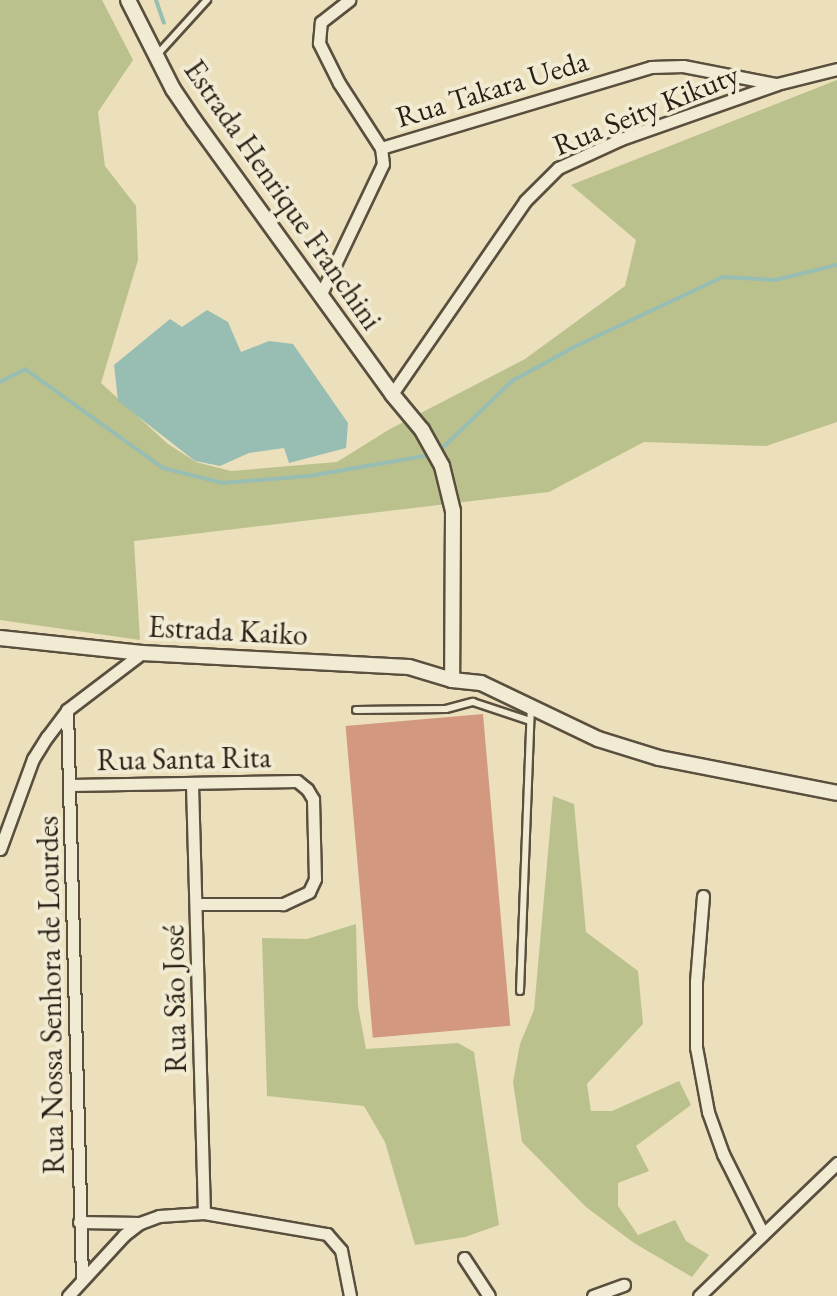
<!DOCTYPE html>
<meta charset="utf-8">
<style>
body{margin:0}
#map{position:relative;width:837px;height:1296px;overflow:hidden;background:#ebe0bb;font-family:"EB Garamond",serif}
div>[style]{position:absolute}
.green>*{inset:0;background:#bbc18d}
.water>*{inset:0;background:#98bdb3}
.stream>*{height:4px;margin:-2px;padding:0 2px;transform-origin:2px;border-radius:2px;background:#98bdb3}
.building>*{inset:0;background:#d29980;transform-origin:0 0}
.roads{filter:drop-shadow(2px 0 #5a4f3e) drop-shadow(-2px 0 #5a4f3e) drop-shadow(0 2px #5a4f3e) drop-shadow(0 -2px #5a4f3e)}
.service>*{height:6px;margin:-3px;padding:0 3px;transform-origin:3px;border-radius:3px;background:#f2ebd3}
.minor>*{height:11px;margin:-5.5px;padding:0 5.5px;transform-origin:5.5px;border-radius:5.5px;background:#f2ebd3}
.tertiary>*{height:14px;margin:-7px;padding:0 7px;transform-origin:7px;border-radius:7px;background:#f2ebd3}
span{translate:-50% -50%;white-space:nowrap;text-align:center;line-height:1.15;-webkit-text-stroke:8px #f2ebd3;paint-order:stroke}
.street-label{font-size:30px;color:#291f15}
</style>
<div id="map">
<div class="green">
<div style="clip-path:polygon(0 0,102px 0,133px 60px,98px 112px,105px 166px,136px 206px,138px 260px,101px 383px,168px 444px,196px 462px,231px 471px,337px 462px,390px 429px,525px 359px,625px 286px,636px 240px,571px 185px,837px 80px,837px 422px,766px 446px,644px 442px,549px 492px,134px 541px,140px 640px,0 620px)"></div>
<div style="clip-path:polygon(553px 796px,574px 804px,586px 932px,638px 971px,643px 1024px,587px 1084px,591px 1111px,612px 1111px,679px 1081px,691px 1105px,636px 1146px,649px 1171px,618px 1183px,618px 1206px,638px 1235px,675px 1220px,686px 1241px,709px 1255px,692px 1277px,634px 1243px,586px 1207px,522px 1142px,513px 1082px,520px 1044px,534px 1010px)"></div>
<div style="clip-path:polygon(356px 924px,358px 1006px,366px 1049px,458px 1043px,474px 1052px,499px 1225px,465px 1237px,415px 1245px,385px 1142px,364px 1106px,267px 1096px,262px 938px,307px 939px)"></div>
</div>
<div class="water">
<div style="clip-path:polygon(207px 310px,228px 322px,241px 352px,269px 341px,293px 344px,348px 423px,346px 448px,289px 463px,284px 448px,249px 453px,220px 466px,195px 461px,118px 401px,114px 365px,170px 319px,182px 327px)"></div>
</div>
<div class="stream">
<div style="left:156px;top:0;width:24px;rotate:71deg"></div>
<div style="left:0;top:382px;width:28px;rotate:-27deg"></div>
<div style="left:25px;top:369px;width:170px;rotate:35.7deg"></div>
<div style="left:163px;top:468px;width:62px;rotate:14deg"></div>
<div style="left:223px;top:483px;width:86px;rotate:-4.7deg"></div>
<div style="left:309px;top:476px;width:123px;rotate:-9.8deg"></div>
<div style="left:438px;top:452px;width:103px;rotate:-43.8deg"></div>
<div style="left:512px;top:381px;width:71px;rotate:-28.7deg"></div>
<div style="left:574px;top:347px;width:165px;rotate:-25.2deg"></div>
<div style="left:723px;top:277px;width:52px;rotate:3.3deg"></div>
<div style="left:775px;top:280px;width:64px;rotate:-13.6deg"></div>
</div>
<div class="building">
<div style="left:483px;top:714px;width:313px;height:138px;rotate:85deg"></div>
</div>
<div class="roads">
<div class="service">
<div style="left:156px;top:56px;width:76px;rotate:-47.7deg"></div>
<div style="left:356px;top:710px;width:90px;rotate:-0.6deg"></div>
<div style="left:446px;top:709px;width:28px;rotate:-15deg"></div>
<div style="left:473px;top:702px;width:60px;rotate:18.4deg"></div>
<div style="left:520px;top:991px;width:284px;rotate:-87.8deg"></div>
</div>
<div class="minor">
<div style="left:381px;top:148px;width:282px;rotate:-16.7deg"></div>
<div style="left:651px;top:67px;width:32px;rotate:-2deg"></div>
<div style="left:683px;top:66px;width:95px;rotate:11deg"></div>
<div style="left:320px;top:296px;width:146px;rotate:-64.5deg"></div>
<div style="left:383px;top:164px;width:16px;rotate:-97deg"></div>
<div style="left:381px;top:148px;width:77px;rotate:-122.9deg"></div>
<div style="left:339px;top:83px;width:45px;rotate:-116.6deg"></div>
<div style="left:319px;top:43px;width:21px;rotate:-85deg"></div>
<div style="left:321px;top:22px;width:36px;rotate:-38deg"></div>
<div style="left:392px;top:394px;width:234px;rotate:-55.4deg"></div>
<div style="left:525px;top:201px;width:47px;rotate:-45deg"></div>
<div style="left:558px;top:168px;width:69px;rotate:-24.7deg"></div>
<div style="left:621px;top:139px;width:165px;rotate:-19.4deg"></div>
<div style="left:777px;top:84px;width:62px;rotate:-14deg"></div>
<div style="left:67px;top:710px;width:568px;rotate:88.49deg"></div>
<div style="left:192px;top:784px;width:429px;rotate:88.4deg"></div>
<div style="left:71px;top:785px;width:226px;rotate:-1deg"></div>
<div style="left:297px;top:781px;width:13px;rotate:39deg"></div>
<div style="left:307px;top:789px;width:12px;rotate:59deg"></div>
<div style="left:313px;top:799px;width:80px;rotate:88.6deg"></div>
<div style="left:315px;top:879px;width:14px;rotate:115deg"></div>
<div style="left:309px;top:892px;width:29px;rotate:155deg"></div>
<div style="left:283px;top:904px;width:86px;rotate:180deg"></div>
<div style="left:0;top:849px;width:96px;rotate:-69.9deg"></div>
<div style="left:33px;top:759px;width:26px;rotate:-58deg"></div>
<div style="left:47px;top:737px;width:34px;rotate:-53deg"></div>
<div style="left:67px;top:710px;width:94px;rotate:-37.2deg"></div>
<div style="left:703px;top:896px;width:85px;rotate:94.7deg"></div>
<div style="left:696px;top:981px;width:66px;rotate:90deg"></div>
<div style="left:696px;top:1047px;width:66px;rotate:79.5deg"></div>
<div style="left:708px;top:1112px;width:45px;rotate:70.3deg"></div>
<div style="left:723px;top:1154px;width:87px;rotate:63.4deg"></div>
<div style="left:79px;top:1222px;width:60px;rotate:1deg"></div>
<div style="left:464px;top:1258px;width:45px;rotate:56.7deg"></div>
<div style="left:68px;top:1296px;width:83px;rotate:-47.4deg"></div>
<div style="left:124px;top:1235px;width:20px;rotate:-37deg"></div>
<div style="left:140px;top:1223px;width:20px;rotate:-20deg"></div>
<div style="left:159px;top:1216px;width:45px;rotate:-3.8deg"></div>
<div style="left:204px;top:1213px;width:125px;rotate:9.7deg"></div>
<div style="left:327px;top:1234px;width:21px;rotate:49deg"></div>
<div style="left:341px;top:1250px;width:47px;rotate:78.9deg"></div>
<div style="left:593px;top:1296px;width:33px;rotate:-20deg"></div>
<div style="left:699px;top:1296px;width:192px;rotate:-43.9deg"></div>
</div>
<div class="tertiary">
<div style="left:128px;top:0;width:100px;rotate:63.2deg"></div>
<div style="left:173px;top:89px;width:37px;rotate:56deg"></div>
<div style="left:194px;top:120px;width:338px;rotate:54.1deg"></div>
<div style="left:392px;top:394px;width:47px;rotate:50.2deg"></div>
<div style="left:422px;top:430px;width:41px;rotate:60.9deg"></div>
<div style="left:442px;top:466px;width:46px;rotate:76.3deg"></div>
<div style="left:453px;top:511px;width:169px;rotate:90.3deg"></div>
<div style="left:0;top:638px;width:143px;rotate:6deg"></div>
<div style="left:142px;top:653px;width:267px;rotate:3deg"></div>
<div style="left:409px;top:667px;width:45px;rotate:16.8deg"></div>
<div style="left:452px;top:680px;width:29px;rotate:6deg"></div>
<div style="left:481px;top:683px;width:130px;rotate:25.6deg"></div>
<div style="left:598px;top:739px;width:64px;rotate:17.3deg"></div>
<div style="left:659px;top:758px;width:181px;rotate:11.1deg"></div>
</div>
</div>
<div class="street-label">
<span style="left:492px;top:89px;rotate:-17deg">Rua Takara Ueda</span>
<span style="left:646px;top:110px;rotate:-22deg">Rua Seity Kikuty</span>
<span style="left:283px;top:195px;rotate:55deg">Estrada Henrique Franchini</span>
<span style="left:228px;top:631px;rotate:3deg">Estrada Kaiko</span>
<span style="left:184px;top:759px;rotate:-1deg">Rua Santa Rita</span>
<span style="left:51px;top:995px;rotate:-91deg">Rua Nossa Senhora de Lourdes</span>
<span style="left:175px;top:999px;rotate:-91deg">Rua São José</span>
</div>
</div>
